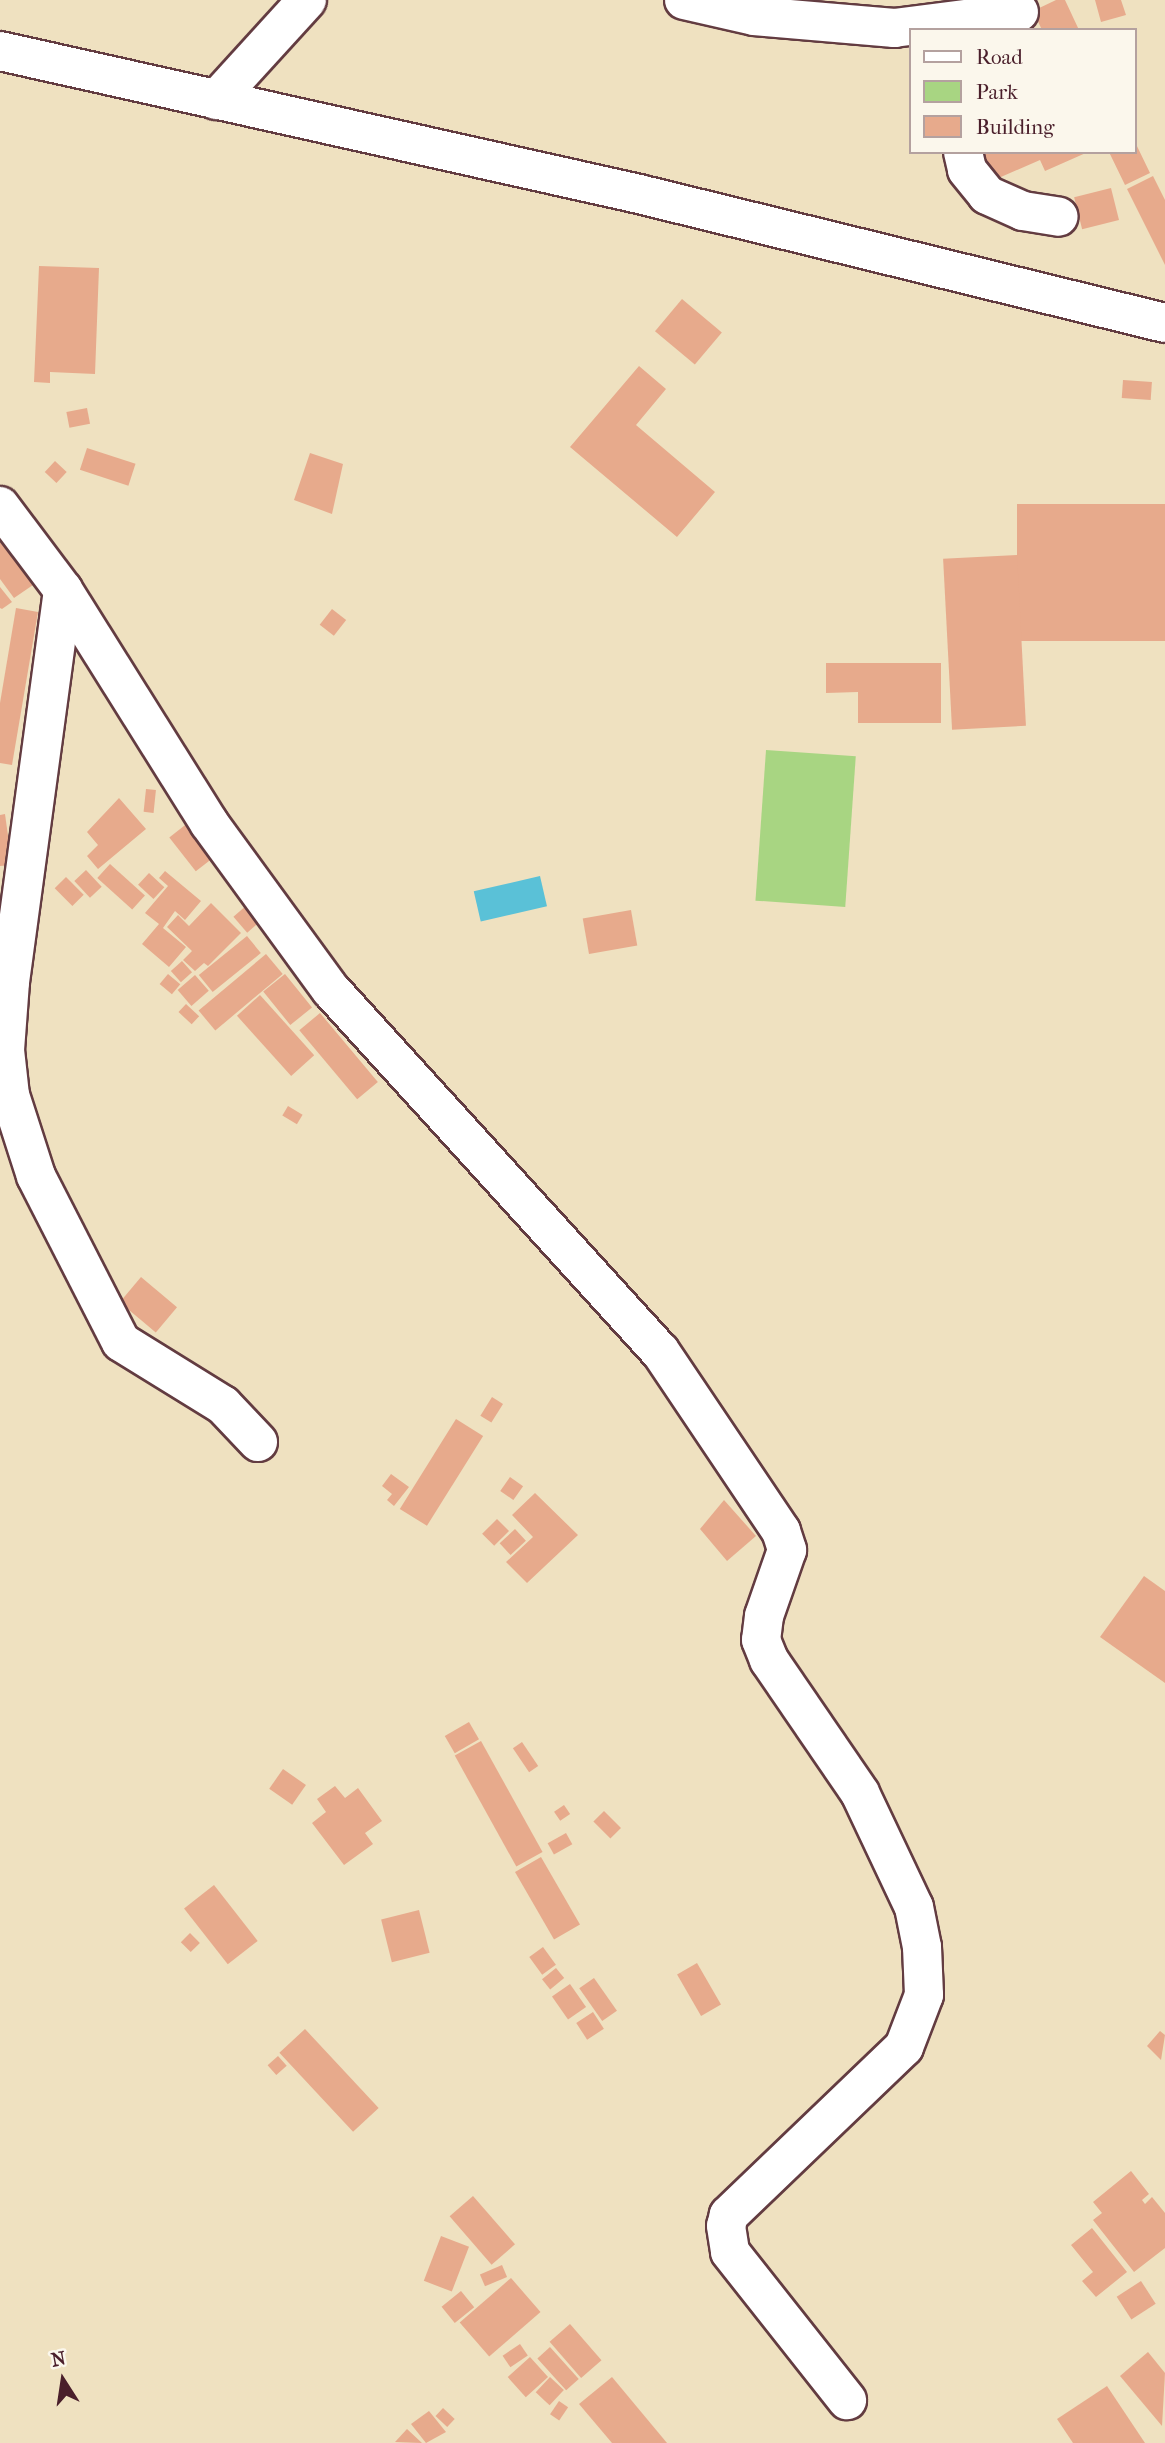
<!DOCTYPE html>
<style>
body{margin:0}
#map{position:relative;width:1165px;height:2443px;overflow:hidden;background:#efe1c0;font-family:"IM FELL French Canon",serif}
div>[style]{position:absolute}
.green>*{inset:0;background:#a8d582;transform-origin:0 0}
.water>*{inset:0;background:#5ac1d7;transform-origin:0 0}
.building>*{inset:0;background:#e7aa8c;transform-origin:0 0}
.roads{filter:drop-shadow(2px 0 #633c41) drop-shadow(-2px 0 #633c41) drop-shadow(0 2px #633c41) drop-shadow(0 -2px #633c41)}
.street>*{height:38px;margin:-19px;padding:0 19px;transform-origin:19px;border-radius:19px;background:#fff}
span{translate:-50% -50%;white-space:nowrap;text-align:center;line-height:1.15;-webkit-text-stroke:5px #fbf7ec;paint-order:stroke}
.legend{position:absolute;left:909px;top:28px;width:228px;height:126px;box-sizing:border-box;background:#fbf7ec;border:2px solid #b4a19f;margin:0;padding:9px 12px;list-style:none;font-size:21px;color:#4a1f2b}
.legend li{display:flex;align-items:center;gap:14px;height:35px}
.legend b{width:35px;border:2px solid #b4a19f}
.north{position:absolute;left:28px;top:2345px;width:70px;height:70px;-webkit-text-stroke:5px #fbf7ec;paint-order:stroke;rotate:348deg;font-size:19px;font-weight:700;line-height:28px;text-align:center;color:#4a1f2b}
.north::after{content:'';display:block;margin:auto;width:24px;height:32px;background:#4a1f2b;clip-path:polygon(50% 0,100% 100%,50% 72%,0 100%)}
</style>
<div id="map">
<div class="green">
<div style="left:766px;top:750px;width:90px;height:151px;rotate:4deg"></div>
</div>
<div class="water">
<div style="left:540px;top:876px;width:31px;height:68px;rotate:77deg"></div>
</div>
<div class="building">
<div style="clip-path:polygon(1056px 0,1065px 0,1079px 30px,1042px 30px,1033px 11px)"></div>
<div style="clip-path:polygon(1095px 0,1121px 0,1126px 15px,1101px 22px)"></div>
<div style="clip-path:polygon(1135px 142px,1150px 173px,1125px 185px,1109px 152px,1135px 152px)"></div>
<div style="clip-path:polygon(982px 152px,1088px 152px,1045px 171px,1040px 160px,994px 180px)"></div>
<div style="clip-path:polygon(1153px 176px,1165px 200px,1165px 265px,1127px 189px)"></div>
<div style="left:1111px;top:188px;width:33px;height:38px;rotate:76deg"></div>
<div style="clip-path:polygon(39px 266px,99px 268px,95px 374px,50px 372px,50px 383px,34px 382px)"></div>
<div style="left:682px;top:299px;width:52px;height:42px;rotate:40deg"></div>
<div style="clip-path:polygon(639px 366px,666px 389px,636px 425px,715px 492px,677px 537px,570px 447px)"></div>
<div style="left:1123px;top:380px;width:29px;height:18px;rotate:4deg"></div>
<div style="left:87px;top:408px;width:16px;height:21px;rotate:79deg"></div>
<div style="left:87px;top:448px;width:51px;height:23px;rotate:18deg"></div>
<div style="clip-path:polygon(310px 453px,343px 464px,332px 514px,294px 500px)"></div>
<div style="left:55px;top:461px;width:16px;height:15px;rotate:43deg"></div>
<div style="left:1165px;top:504px;width:137px;height:148px;rotate:90deg"></div>
<div style="clip-path:polygon(0 539px,33px 585px,14px 598px,0 579px)"></div>
<div style="left:1017px;top:555px;width:171px;height:74px;rotate:87deg"></div>
<div style="clip-path:polygon(0 587px,12px 602px,2px 609px,0 608px)"></div>
<div style="clip-path:polygon(16px 608px,38px 612px,12px 765px,0 763px,0 703px)"></div>
<div style="left:332px;top:609px;width:18px;height:20px;rotate:38deg"></div>
<div style="clip-path:polygon(826px 663px,941px 663px,941px 723px,858px 723px,858px 692px,826px 693px)"></div>
<div style="left:146px;top:789px;width:10px;height:23px;rotate:6deg"></div>
<div style="clip-path:polygon(119px 798px,146px 829px,98px 869px,87px 856px,98px 845px,87px 832px)"></div>
<div style="clip-path:polygon(5px 814px,12px 865px,0 866px,0 815px)"></div>
<div style="left:189px;top:822px;width:43px;height:25px;rotate:52deg"></div>
<div style="left:110px;top:864px;width:47px;height:19px;rotate:42deg"></div>
<div style="left:86px;top:870px;width:23px;height:16px;rotate:47deg"></div>
<div style="clip-path:polygon(165px 871px,201px 901px,185px 920px,175px 911px,163px 928px,186px 947px,169px 967px,142px 944px,159px 924px,145px 913px,168px 886px,159px 878px)"></div>
<div style="left:149px;top:873px;width:21px;height:16px;rotate:43deg"></div>
<div style="left:66px;top:877px;width:25px;height:16px;rotate:45deg"></div>
<div style="clip-path:polygon(211px 903px,241px 933px,208px 966px,204px 963px,195px 971px,183px 960px,192px 951px,167px 927px,178px 915px,189px 926px)"></div>
<div style="left:247px;top:905px;width:21px;height:18px;rotate:49deg"></div>
<div style="left:631px;top:910px;width:36px;height:49px;rotate:80deg"></div>
<div style="left:247px;top:936px;width:22px;height:62px;rotate:51deg"></div>
<div style="left:266px;top:954px;width:26px;height:88px;rotate:50deg"></div>
<div style="left:182px;top:961px;width:15px;height:15px;rotate:48deg"></div>
<div style="left:168px;top:974px;width:16px;height:13px;rotate:40deg"></div>
<div style="left:285px;top:974px;width:43px;height:28px;rotate:51deg"></div>
<div style="left:195px;top:975px;width:21px;height:23px;rotate:49deg"></div>
<div style="left:260px;top:995px;width:81px;height:31px;rotate:48deg"></div>
<div style="left:186px;top:1004px;width:18px;height:11px;rotate:43deg"></div>
<div style="left:320px;top:1013px;width:90px;height:27px;rotate:50deg"></div>
<div style="left:288px;top:1106px;width:17px;height:11px;rotate:31deg"></div>
<div style="left:141px;top:1277px;width:47px;height:33px;rotate:40deg"></div>
<div style="left:492px;top:1397px;width:13px;height:22px;rotate:32deg"></div>
<div style="left:456px;top:1419px;width:32px;height:106px;rotate:32deg"></div>
<div style="clip-path:polygon(391px 1474px,409px 1487px,394px 1506px,387px 1500px,392px 1494px,382px 1486px)"></div>
<div style="left:510px;top:1477px;width:16px;height:17px;rotate:35deg"></div>
<div style="clip-path:polygon(535px 1493px,578px 1535px,527px 1583px,506px 1562px,533px 1537px,512px 1515px)"></div>
<div style="clip-path:polygon(724px 1500px,756px 1536px,727px 1561px,700px 1529px)"></div>
<div style="left:497px;top:1519px;width:17px;height:21px;rotate:45deg"></div>
<div style="left:515px;top:1529px;width:16px;height:21px;rotate:47deg"></div>
<div style="clip-path:polygon(1144px 1576px,1165px 1591px,1165px 1683px,1100px 1637px)"></div>
<div style="left:469px;top:1722px;width:20px;height:28px;rotate:60deg"></div>
<div style="left:481px;top:1741px;width:127px;height:30px;rotate:61deg"></div>
<div style="left:522px;top:1742px;width:29px;height:11px;rotate:56deg"></div>
<div style="left:283px;top:1769px;width:28px;height:24px;rotate:35deg"></div>
<div style="clip-path:polygon(335px 1786px,345px 1798px,358px 1788px,382px 1821px,365px 1833px,373px 1844px,344px 1865px,312px 1823px,326px 1812px,317px 1799px)"></div>
<div style="left:564px;top:1805px;width:11px;height:12px;rotate:56deg"></div>
<div style="left:604px;top:1811px;width:24px;height:15px;rotate:45deg"></div>
<div style="left:566px;top:1833px;width:13px;height:21px;rotate:61deg"></div>
<div style="left:541px;top:1857px;width:78px;height:30px;rotate:60deg"></div>
<div style="left:214px;top:1885px;width:71px;height:38px;rotate:52deg"></div>
<div style="left:419px;top:1910px;width:44px;height:39px;rotate:76deg"></div>
<div style="left:190px;top:1933px;width:14px;height:13px;rotate:45deg"></div>
<div style="left:543px;top:1947px;width:22px;height:17px;rotate:54deg"></div>
<div style="left:697px;top:1963px;width:48px;height:23px;rotate:60deg"></div>
<div style="left:556px;top:1968px;width:13px;height:18px;rotate:51deg"></div>
<div style="left:594px;top:1978px;width:40px;height:18px;rotate:55deg"></div>
<div style="left:570px;top:1984px;width:28px;height:22px;rotate:55deg"></div>
<div style="left:593px;top:2012px;width:20px;height:20px;rotate:57deg"></div>
<div style="left:305px;top:2029px;width:108px;height:35px;rotate:47deg"></div>
<div style="clip-path:polygon(1160px 2031px,1165px 2035px,1161px 2060px,1147px 2046px)"></div>
<div style="left:278px;top:2056px;width:13px;height:14px;rotate:48deg"></div>
<div style="clip-path:polygon(1131px 2171px,1149px 2194px,1142px 2200px,1145px 2204px,1152px 2197px,1165px 2213px,1165px 2248px,1134px 2272px,1093px 2220px,1102px 2213px,1093px 2202px)"></div>
<div style="left:473px;top:2196px;width:64px;height:31px;rotate:49deg"></div>
<div style="clip-path:polygon(1092px 2228px,1127px 2272px,1096px 2297px,1082px 2281px,1093px 2272px,1071px 2245px)"></div>
<div style="left:441px;top:2236px;width:30px;height:48px;rotate:21deg"></div>
<div style="left:502px;top:2265px;width:13px;height:24px;rotate:67deg"></div>
<div style="left:511px;top:2278px;width:45px;height:68px;rotate:49deg"></div>
<div style="left:1141px;top:2281px;width:27px;height:29px;rotate:57deg"></div>
<div style="left:461px;top:2291px;width:21px;height:25px;rotate:51deg"></div>
<div style="left:570px;top:2324px;width:48px;height:27px;rotate:49deg"></div>
<div style="left:520px;top:2344px;width:14px;height:21px;rotate:56deg"></div>
<div style="left:550px;top:2347px;width:43px;height:17px;rotate:48deg"></div>
<div style="clip-path:polygon(1148px 2352px,1165px 2373px,1162px 2426px,1120px 2376px)"></div>
<div style="left:530px;top:2357px;width:27px;height:30px;rotate:48deg"></div>
<div style="left:550px;top:2377px;width:19px;height:21px;rotate:43deg"></div>
<div style="clip-path:polygon(612px 2377px,667px 2443px,612px 2443px,579px 2404px)"></div>
<div style="clip-path:polygon(1107px 2386px,1145px 2443px,1073px 2443px,1057px 2419px)"></div>
<div style="left:559px;top:2401px;width:11px;height:16px;rotate:34deg"></div>
<div style="left:443px;top:2408px;width:16px;height:11px;rotate:43deg"></div>
<div style="clip-path:polygon(429px 2411px,446px 2432px,426px 2443px,411px 2424px)"></div>
<div style="clip-path:polygon(407px 2429px,422px 2443px,395px 2442px)"></div>
</div>
<div class="roads">
<div class="street">
<div style="left:684px;top:0;width:72px;rotate:12.9deg"></div>
<div style="left:754px;top:16px;width:141px;rotate:4.9deg"></div>
<div style="left:894px;top:28px;width:126px;rotate:-7.3deg"></div>
<div style="left:0;top:51px;width:655px;rotate:12.61deg"></div>
<div style="left:639px;top:194px;width:542px;rotate:13.78deg"></div>
<div style="left:216px;top:100px;width:135px;rotate:-47.7deg"></div>
<div style="left:963px;top:152px;width:18px;rotate:77deg"></div>
<div style="left:967px;top:170px;width:32px;rotate:51deg"></div>
<div style="left:987px;top:195px;width:39px;rotate:24deg"></div>
<div style="left:1023px;top:211px;width:36px;rotate:9deg"></div>
<div style="left:0;top:506px;width:105px;rotate:53.1deg"></div>
<div style="left:63px;top:590px;width:275px;rotate:57.9deg"></div>
<div style="left:209px;top:823px;width:207px;rotate:53.9deg"></div>
<div style="left:331px;top:990px;width:488px;rotate:47.7deg"></div>
<div style="left:660px;top:1351px;width:217px;rotate:56.1deg"></div>
<div style="left:781px;top:1531px;width:20px;rotate:72deg"></div>
<div style="left:787px;top:1550px;width:70px;rotate:109.2deg"></div>
<div style="left:764px;top:1616px;width:24px;rotate:97deg"></div>
<div style="left:761px;top:1640px;width:22px;rotate:68deg"></div>
<div style="left:769px;top:1660px;width:161px;rotate:55.6deg"></div>
<div style="left:860px;top:1793px;width:126px;rotate:64.7deg"></div>
<div style="left:914px;top:1907px;width:41px;rotate:78.7deg"></div>
<div style="left:922px;top:1947px;width:48px;rotate:87.6deg"></div>
<div style="left:924px;top:1995px;width:56px;rotate:111deg"></div>
<div style="left:904px;top:2047px;width:243px;rotate:136.2deg"></div>
<div style="left:729px;top:2215px;width:11px;rotate:105deg"></div>
<div style="left:726px;top:2226px;width:26px;rotate:81deg"></div>
<div style="left:730px;top:2252px;width:189px;rotate:51.7deg"></div>
<div style="left:63px;top:590px;width:396px;rotate:97.7deg"></div>
<div style="left:10px;top:982px;width:68px;rotate:94.2deg"></div>
<div style="left:5px;top:1050px;width:45px;rotate:83.7deg"></div>
<div style="left:10px;top:1095px;width:85px;rotate:72.2deg"></div>
<div style="left:36px;top:1176px;width:186px;rotate:62.9deg"></div>
<div style="left:121px;top:1342px;width:120px;rotate:31.7deg"></div>
<div style="left:223px;top:1405px;width:51px;rotate:46.6deg"></div>
</div>
</div>
<ul class="legend">
<li><b style="height:9px;background:#fff"></b>Road</li>
<li><b style="height:19px;background:#a8d582"></b>Park</li>
<li><b style="height:19px;background:#e7aa8c"></b>Building</li>
</ul>
<div class="north">N</div>
</div>
